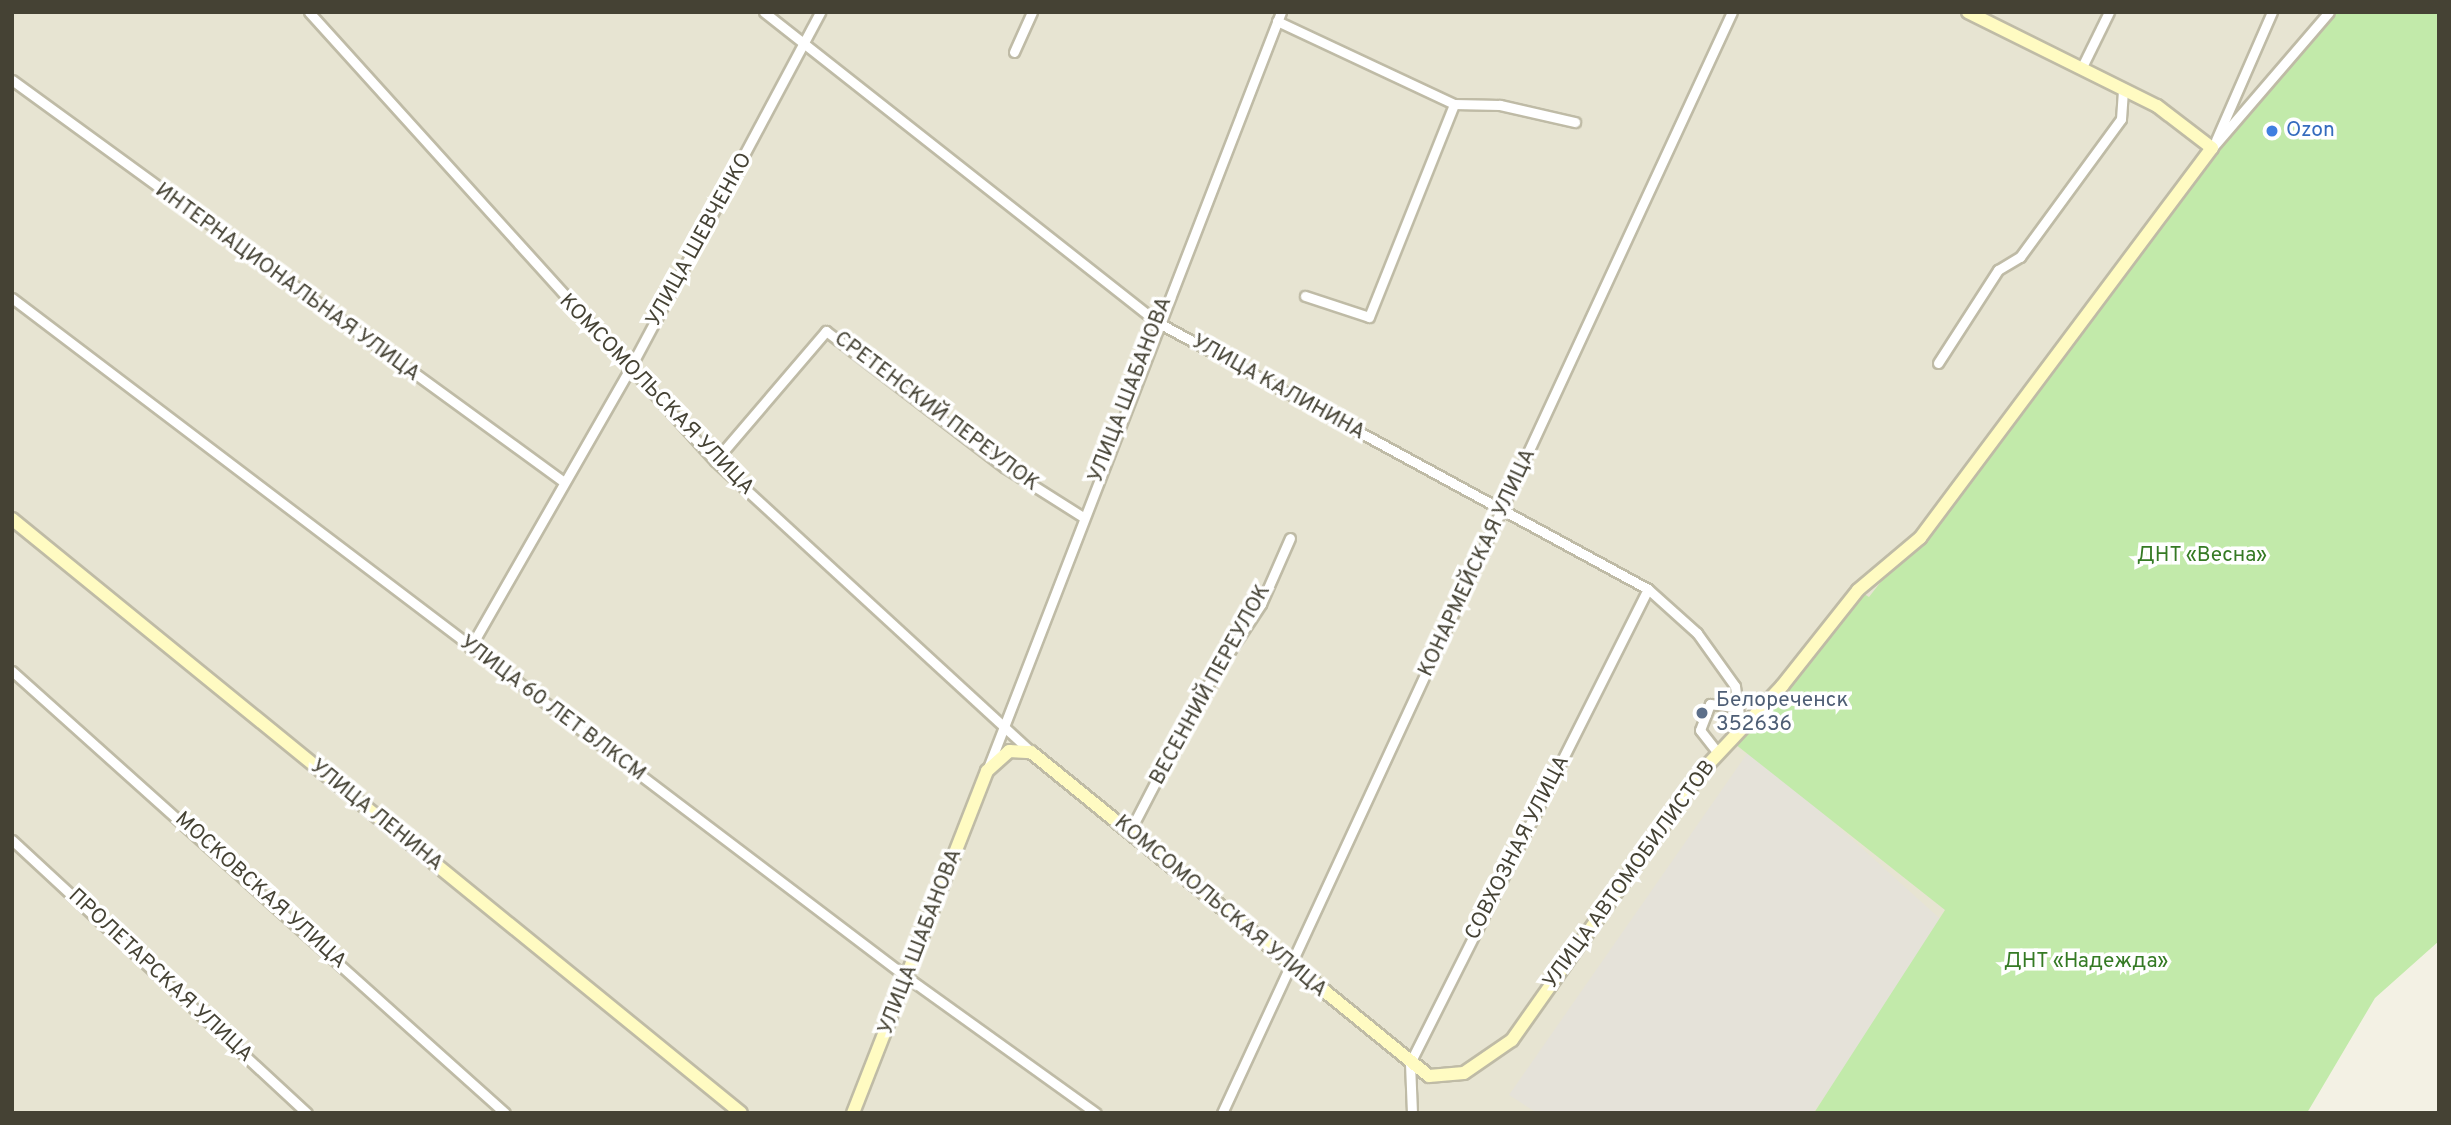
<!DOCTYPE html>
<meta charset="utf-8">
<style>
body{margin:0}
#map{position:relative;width:2451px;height:1125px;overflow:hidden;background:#f3f1e4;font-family:Overpass,sans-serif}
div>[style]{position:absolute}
.residential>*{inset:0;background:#e7e4d2}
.industrial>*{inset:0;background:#e5e2d9}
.green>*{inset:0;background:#c2eaaa}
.roads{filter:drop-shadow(2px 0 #bfbba6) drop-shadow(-2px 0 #bfbba6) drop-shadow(0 2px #bfbba6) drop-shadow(0 -2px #bfbba6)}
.street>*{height:9px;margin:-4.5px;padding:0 4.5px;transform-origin:4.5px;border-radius:4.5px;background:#fff}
.secondary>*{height:12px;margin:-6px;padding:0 6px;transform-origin:6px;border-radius:6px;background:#fffbc2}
.dots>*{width:19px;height:19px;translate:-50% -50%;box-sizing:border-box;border:4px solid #fff;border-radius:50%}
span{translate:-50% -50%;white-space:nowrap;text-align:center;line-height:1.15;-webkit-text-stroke:7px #fff;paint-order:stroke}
.shop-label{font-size:21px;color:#366cbe}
.left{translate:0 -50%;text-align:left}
.street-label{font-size:21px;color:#454234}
.park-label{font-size:21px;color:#357a24}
.service-label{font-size:21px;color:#4e5e75}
.frame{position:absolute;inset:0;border:14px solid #454234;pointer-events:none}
</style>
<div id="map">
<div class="residential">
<div style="clip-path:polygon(12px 12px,2439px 12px,2439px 930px,2306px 1069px,2284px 1113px,12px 1113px)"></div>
</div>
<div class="industrial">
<div style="clip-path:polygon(1751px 748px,1947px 925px,1813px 1113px,1537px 1113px,1509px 1095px)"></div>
</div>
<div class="green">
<div style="clip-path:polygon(2325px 12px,2439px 12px,2439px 941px,2375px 998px,2307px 1113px,1814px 1113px,1945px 910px,1735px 744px,1861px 592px,1869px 597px)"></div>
</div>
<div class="roads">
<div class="street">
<div style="left:309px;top:12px;width:605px;rotate:47.88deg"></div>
<div style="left:715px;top:461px;width:428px;rotate:42.6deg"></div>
<div style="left:764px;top:12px;width:501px;rotate:38.27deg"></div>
<div style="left:1157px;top:322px;width:559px;rotate:28.54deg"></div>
<div style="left:1648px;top:589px;width:66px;rotate:41.9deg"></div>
<div style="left:1697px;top:633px;width:65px;rotate:54.4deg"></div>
<div style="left:1735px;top:686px;width:43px;rotate:82.1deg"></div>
<div style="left:1277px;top:21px;width:195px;rotate:25.1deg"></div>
<div style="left:1454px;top:104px;width:46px;rotate:1.2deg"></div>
<div style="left:1500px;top:105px;width:77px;rotate:12.8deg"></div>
<div style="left:1014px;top:52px;width:44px;rotate:-65.8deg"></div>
<div style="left:2082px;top:67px;width:61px;rotate:-63.9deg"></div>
<div style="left:12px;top:80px;width:683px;rotate:36.06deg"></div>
<div style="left:2216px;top:140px;width:140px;rotate:-66.4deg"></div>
<div style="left:2212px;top:148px;width:179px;rotate:-49.3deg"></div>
<div style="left:1305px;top:296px;width:67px;rotate:18.2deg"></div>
<div style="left:1369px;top:317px;width:229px;rotate:-68.2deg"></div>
<div style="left:12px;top:298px;width:1125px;rotate:37.2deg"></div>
<div style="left:908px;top:978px;width:231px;rotate:35.7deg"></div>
<div style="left:1938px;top:363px;width:111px;rotate:-57.2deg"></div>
<div style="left:1998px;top:270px;width:26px;rotate:-31deg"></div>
<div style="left:2020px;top:257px;width:171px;rotate:-53.8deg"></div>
<div style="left:2121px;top:119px;width:31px;rotate:-86deg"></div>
<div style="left:715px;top:461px;width:171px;rotate:-49.5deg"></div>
<div style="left:826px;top:331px;width:224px;rotate:37.4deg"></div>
<div style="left:1004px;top:467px;width:93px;rotate:32.3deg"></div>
<div style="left:470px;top:648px;width:318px;rotate:-60.2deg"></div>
<div style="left:628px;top:372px;width:408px;rotate:-61.9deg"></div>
<div style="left:12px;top:671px;width:662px;rotate:41.88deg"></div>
<div style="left:1718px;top:753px;width:29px;rotate:-128deg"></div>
<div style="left:1700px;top:730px;width:28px;rotate:-69deg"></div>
<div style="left:1710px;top:704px;width:26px;rotate:7deg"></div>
<div style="left:988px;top:768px;width:811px;rotate:-68.82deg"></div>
<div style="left:1130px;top:831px;width:150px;rotate:-62.6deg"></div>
<div style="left:1199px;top:698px;width:113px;rotate:-56.6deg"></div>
<div style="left:1261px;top:604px;width:72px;rotate:-66.3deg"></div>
<div style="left:12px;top:840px;width:402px;rotate:42.8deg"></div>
<div style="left:1222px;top:1113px;width:1213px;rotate:-65.15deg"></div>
<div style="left:1412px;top:1113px;width:50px;rotate:-92.3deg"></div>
<div style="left:1410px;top:1063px;width:530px;rotate:-63.34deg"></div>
</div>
<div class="secondary">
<div style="left:12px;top:519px;width:940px;rotate:39.17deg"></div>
<div style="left:853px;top:1113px;width:367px;rotate:-68.6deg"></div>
<div style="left:987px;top:771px;width:30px;rotate:-42deg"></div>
<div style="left:1009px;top:751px;width:22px;rotate:3deg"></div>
<div style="left:1031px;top:752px;width:513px;rotate:39.15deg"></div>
<div style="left:1429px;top:1076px;width:35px;rotate:-5deg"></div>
<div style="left:1464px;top:1073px;width:58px;rotate:-34.5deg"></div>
<div style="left:1512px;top:1040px;width:329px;rotate:-54.8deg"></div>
<div style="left:1702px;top:771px;width:117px;rotate:-46.7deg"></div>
<div style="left:1782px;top:686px;width:122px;rotate:-51.6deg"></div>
<div style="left:1858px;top:590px;width:81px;rotate:-40deg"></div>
<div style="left:1920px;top:538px;width:487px;rotate:-53.2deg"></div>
<div style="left:2212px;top:148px;width:69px;rotate:-142.6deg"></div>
<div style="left:2157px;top:106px;width:211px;rotate:-153.6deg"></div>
</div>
</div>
<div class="dots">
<div style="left:2272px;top:131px;background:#3f7fe0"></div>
<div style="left:1702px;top:713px;background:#5c6f8a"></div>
</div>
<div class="shop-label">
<span class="left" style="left:2286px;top:131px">Ozon</span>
</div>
<div class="street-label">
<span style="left:700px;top:240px;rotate:-61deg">УЛИЦА ШЕВЧЕНКО</span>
<span style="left:287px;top:283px;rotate:36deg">ИНТЕРНАЦИОНАЛЬНАЯ УЛИЦА</span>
<span style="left:1278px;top:388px;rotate:29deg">УЛИЦА КАЛИНИНА</span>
<span style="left:1131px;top:390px;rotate:-69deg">УЛИЦА ШАБАНОВА</span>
<span style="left:656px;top:395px;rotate:46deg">КОМСОМОЛЬСКАЯ УЛИЦА</span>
<span style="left:936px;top:412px;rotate:37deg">СРЕТЕНСКИЙ ПЕРЕУЛОК</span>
<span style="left:1478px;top:563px;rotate:-65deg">КОНАРМЕЙСКАЯ УЛИЦА</span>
<span style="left:1211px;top:685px;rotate:-61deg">ВЕСЕННИЙ ПЕРЕУЛОК</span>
<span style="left:552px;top:709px;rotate:37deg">УЛИЦА 60 ЛЕТ ВЛКСМ</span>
<span style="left:376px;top:816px;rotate:39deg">УЛИЦА ЛЕНИНА</span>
<span style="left:1518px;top:848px;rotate:-63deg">СОВХОЗНАЯ УЛИЦА</span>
<span style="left:1630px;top:875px;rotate:-54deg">УЛИЦА АВТОМОБИЛИСТОВ</span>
<span style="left:260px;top:891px;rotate:42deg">МОСКОВСКАЯ УЛИЦА</span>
<span style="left:1220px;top:907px;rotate:40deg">КОМСОМОЛЬСКАЯ УЛИЦА</span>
<span style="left:921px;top:942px;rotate:-69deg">УЛИЦА ШАБАНОВА</span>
<span style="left:160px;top:976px;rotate:43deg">ПРОЛЕТАРСКАЯ УЛИЦА</span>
</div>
<div class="park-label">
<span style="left:2202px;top:556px">ДНТ «Весна»</span>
<span style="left:2086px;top:962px">ДНТ «Надежда»</span>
</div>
<div class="service-label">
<span class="left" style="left:1716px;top:713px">Белореченск<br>352636</span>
</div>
<div class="frame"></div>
</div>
